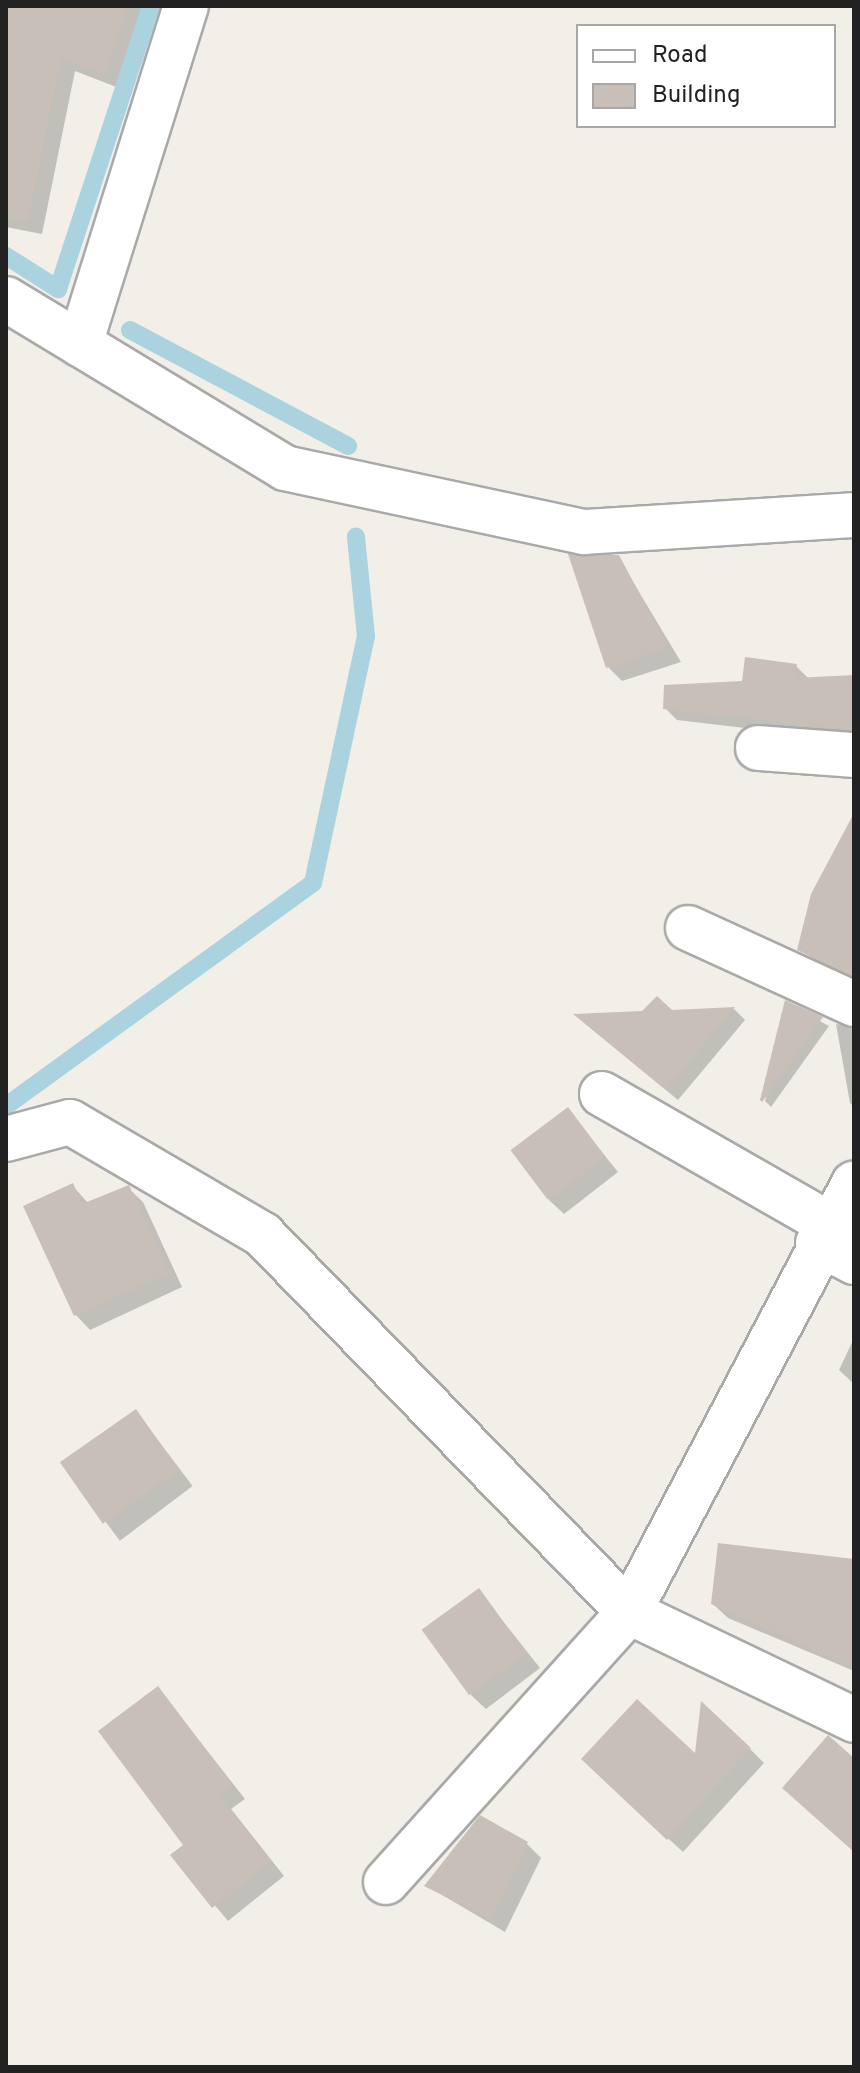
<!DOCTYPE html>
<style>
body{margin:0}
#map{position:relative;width:860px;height:2073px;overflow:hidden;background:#f2efe9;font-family:Overpass,sans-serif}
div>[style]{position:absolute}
.shadow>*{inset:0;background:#0003;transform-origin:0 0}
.stream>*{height:18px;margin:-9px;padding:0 9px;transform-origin:9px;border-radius:9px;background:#aad3df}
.building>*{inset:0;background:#c7bfb8;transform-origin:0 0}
.roads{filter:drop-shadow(2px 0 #a9a9a9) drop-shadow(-2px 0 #a9a9a9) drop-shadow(0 2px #a9a9a9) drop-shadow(0 -2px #a9a9a9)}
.street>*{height:44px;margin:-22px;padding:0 22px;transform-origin:22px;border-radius:22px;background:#fff}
span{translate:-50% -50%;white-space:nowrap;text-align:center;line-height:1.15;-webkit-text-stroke:6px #fff;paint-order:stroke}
.frame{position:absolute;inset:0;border:8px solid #222;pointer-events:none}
.legend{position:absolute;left:576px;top:24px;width:260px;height:104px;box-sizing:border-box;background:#fff;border:2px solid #a7a7a7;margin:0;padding:10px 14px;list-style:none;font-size:24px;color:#222}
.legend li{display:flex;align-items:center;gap:16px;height:40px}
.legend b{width:40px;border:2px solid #a7a7a7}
</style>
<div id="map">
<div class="shadow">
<div style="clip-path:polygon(6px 6px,148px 6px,119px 88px,75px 71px,42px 234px,6px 227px)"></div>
<div style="clip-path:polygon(618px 557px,681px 662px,622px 681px,608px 667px)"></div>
<div style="clip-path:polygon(796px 666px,808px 678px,854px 677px,854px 741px,677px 720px,665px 708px)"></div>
<div style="clip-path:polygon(854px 814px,854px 982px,799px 950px)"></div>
<div style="clip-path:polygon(786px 1003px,829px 1026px,771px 1107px,765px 1101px)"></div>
<div style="clip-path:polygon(734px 1009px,745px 1020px,678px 1100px,587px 1025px)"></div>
<div style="clip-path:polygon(836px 1024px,854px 1026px,854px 1107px,850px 1103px)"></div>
<div style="clip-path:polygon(568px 1110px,618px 1172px,564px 1214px,549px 1200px)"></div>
<div style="clip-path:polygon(72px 1185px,88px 1203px,128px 1188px,143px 1202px,182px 1287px,90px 1330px,76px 1315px,26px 1207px)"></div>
<div style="clip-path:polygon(854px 1338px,854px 1384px,839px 1370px)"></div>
<div style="left:136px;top:1411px;width:94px;height:91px;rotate:53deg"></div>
<div style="clip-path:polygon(854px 1574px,854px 1671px,728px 1618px,713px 1604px)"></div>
<div style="clip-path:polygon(479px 1591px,540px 1668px,486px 1709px,471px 1695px)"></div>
<div style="clip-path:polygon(158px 1688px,245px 1799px,231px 1809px,284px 1876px,228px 1921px,173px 1855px,186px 1845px)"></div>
<div style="clip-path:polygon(750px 1749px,764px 1763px,683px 1852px,598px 1774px)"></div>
<div style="clip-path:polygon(527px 1844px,541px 1858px,505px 1932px,427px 1886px)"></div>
</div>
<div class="stream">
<div style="left:6px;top:256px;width:62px;rotate:32.4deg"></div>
<div style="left:58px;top:289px;width:298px;rotate:-71.8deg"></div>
<div style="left:130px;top:330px;width:247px;rotate:28deg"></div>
<div style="left:6px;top:1106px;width:379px;rotate:-36deg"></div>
<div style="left:313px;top:883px;width:253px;rotate:-77.9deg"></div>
<div style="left:366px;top:636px;width:100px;rotate:-95.8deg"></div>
</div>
<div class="building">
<div style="clip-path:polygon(6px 6px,129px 6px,104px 75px,61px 58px,28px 220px,6px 218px)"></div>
<div style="clip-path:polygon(568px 554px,619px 555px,668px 647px,606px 668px)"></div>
<div style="clip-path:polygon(745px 657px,797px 664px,795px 678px,854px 675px,854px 730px,663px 709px,664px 685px,742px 681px)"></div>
<div style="clip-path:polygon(854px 813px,854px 973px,852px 976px,797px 950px,811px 894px)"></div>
<div style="clip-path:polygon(657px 996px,672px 1010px,735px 1007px,666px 1090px,573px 1014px,642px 1011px)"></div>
<div style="clip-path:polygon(785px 1000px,823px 1017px,762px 1102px,760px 1100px)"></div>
<div style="left:568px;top:1107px;width:62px;height:72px;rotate:53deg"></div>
<div style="clip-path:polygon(73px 1183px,82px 1204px,129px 1185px,169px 1273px,74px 1316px,23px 1206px)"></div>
<div style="left:136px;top:1409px;width:75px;height:93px;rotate:55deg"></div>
<div style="clip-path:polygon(718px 1543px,854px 1559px,854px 1668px,711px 1604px)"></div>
<div style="left:479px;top:1588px;width:81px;height:71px;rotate:54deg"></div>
<div style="clip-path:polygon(158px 1686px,232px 1784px,218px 1794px,271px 1861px,212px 1908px,170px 1855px,183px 1845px,98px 1731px)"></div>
<div style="clip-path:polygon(637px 1699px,695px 1753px,701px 1701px,751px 1748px,667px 1840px,581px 1759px)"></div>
<div style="clip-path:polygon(828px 1735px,854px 1758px,854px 1852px,782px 1788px)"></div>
<div style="clip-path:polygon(480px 1815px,528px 1842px,490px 1919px,424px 1886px)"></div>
</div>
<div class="roads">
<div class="street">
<div style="left:6px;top:299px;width:326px;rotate:31.2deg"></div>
<div style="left:285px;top:468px;width:306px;rotate:12.1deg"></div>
<div style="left:584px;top:532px;width:271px;rotate:-3.6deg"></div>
<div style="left:80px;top:344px;width:354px;rotate:-72.6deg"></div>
<div style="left:758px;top:748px;width:96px;rotate:4.2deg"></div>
<div style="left:688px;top:928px;width:183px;rotate:24.6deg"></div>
<div style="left:602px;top:1094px;width:259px;rotate:29.8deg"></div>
<div style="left:6px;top:1139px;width:66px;rotate:-14.9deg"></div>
<div style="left:70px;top:1122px;width:224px;rotate:30.3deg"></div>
<div style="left:263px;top:1235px;width:525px;rotate:45.85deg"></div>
<div style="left:629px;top:1612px;width:250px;rotate:25.6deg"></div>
<div style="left:818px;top:1243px;width:41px;rotate:27.8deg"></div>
<div style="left:386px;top:1882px;width:363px;rotate:-48deg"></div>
<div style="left:629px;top:1612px;width:484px;rotate:-62.3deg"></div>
</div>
</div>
<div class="frame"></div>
<ul class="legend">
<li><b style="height:10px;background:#fff"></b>Road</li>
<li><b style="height:22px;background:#c7bfb8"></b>Building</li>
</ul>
</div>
